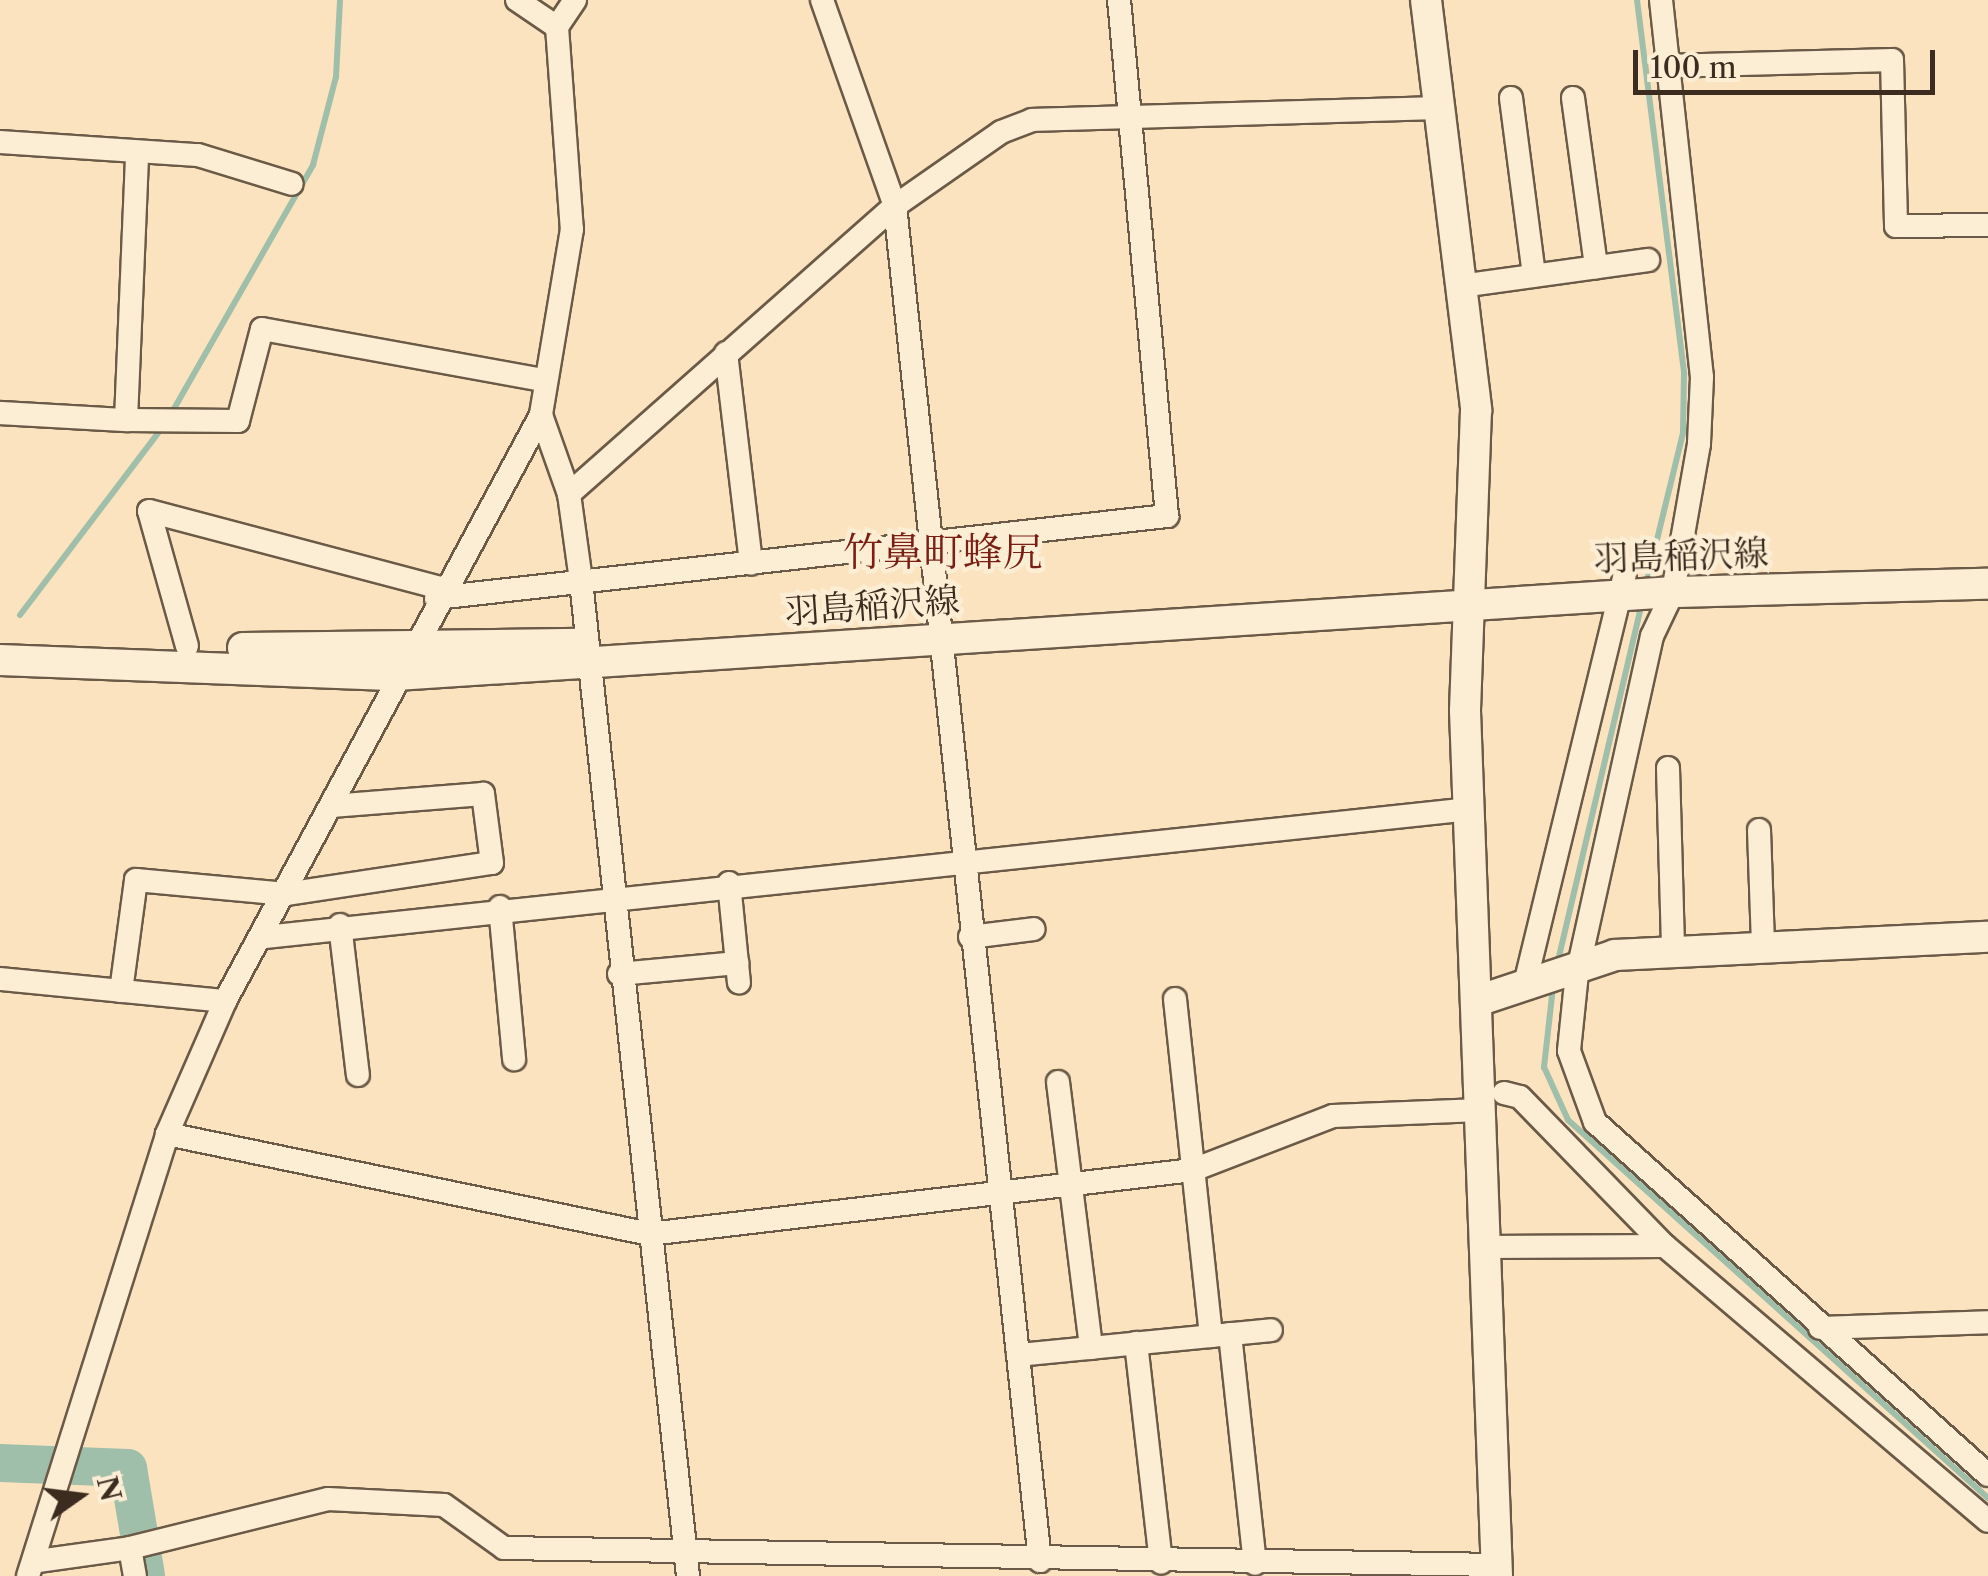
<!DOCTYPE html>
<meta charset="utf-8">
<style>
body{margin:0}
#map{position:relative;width:1988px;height:1576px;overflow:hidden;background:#fbe3bf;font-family:"Libre Caslon Text","Noto Serif JP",serif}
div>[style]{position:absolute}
.stream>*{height:6px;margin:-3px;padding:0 3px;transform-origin:3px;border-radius:3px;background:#a0bfab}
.river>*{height:38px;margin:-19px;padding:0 19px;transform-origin:19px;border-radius:19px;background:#a0bfab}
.roads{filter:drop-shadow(2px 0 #6b5a47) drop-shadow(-2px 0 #6b5a47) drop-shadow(0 2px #6b5a47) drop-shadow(0 -2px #6b5a47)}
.street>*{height:22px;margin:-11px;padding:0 11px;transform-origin:11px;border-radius:11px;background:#fcedd5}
.secondary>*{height:30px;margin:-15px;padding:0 15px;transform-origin:15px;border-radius:15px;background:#fcedd5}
span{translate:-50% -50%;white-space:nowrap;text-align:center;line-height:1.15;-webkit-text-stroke:9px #fcedd5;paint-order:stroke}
.street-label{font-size:35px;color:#3b2c1f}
.quarter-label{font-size:40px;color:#7a1f14}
.north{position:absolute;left:30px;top:1446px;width:100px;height:100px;-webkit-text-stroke:8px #fcedd5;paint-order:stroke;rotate:76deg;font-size:28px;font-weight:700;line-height:40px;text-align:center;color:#3b2c1f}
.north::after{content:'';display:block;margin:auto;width:35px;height:45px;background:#3b2c1f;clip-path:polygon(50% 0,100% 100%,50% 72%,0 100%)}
.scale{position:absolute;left:1633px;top:50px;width:302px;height:45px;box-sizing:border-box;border:5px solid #3b2c1f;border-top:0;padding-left:12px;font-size:30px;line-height:35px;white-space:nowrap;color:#3b2c1f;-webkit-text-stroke:8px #fcedd5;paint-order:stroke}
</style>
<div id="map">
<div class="stream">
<div style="left:1637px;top:0;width:376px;rotate:82.8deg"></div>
<div style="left:1684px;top:373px;width:60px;rotate:91deg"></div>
<div style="left:1683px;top:433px;width:156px;rotate:103.7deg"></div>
<div style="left:171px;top:414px;width:287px;rotate:-60.3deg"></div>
<div style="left:313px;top:165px;width:91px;rotate:-75.4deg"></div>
<div style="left:336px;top:77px;width:77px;rotate:-87deg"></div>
<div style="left:20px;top:615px;width:238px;rotate:-52.8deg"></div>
<div style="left:1557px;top:965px;width:373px;rotate:-76.8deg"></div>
<div style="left:1553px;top:987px;width:81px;rotate:96.4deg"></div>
<div style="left:1544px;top:1067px;width:58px;rotate:65.6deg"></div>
<div style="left:1568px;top:1120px;width:565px;rotate:41.99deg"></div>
</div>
<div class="river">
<div style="left:0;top:1463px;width:128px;rotate:2.2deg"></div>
<div style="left:128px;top:1468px;width:109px;rotate:80.5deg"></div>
</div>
<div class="roads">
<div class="street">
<div style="left:517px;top:0;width:48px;rotate:34deg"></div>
<div style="left:575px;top:0;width:32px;rotate:124deg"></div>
<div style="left:557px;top:27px;width:203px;rotate:85.8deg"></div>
<div style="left:572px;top:229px;width:189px;rotate:99.5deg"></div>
<div style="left:541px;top:415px;width:84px;rotate:70.5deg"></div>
<div style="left:569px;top:494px;width:88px;rotate:82.1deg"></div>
<div style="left:581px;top:581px;width:1001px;rotate:83.86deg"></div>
<div style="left:822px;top:0;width:219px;rotate:70.5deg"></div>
<div style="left:895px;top:206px;width:1363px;rotate:83.89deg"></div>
<div style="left:1661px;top:0;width:379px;rotate:83.8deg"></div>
<div style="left:1702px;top:377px;width:67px;rotate:92.6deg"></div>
<div style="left:1699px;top:444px;width:150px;rotate:100deg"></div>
<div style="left:1673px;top:592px;width:49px;rotate:115.5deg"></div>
<div style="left:1652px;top:636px;width:345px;rotate:102.5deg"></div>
<div style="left:1577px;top:973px;width:78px;rotate:95.9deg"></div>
<div style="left:1569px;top:1051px;width:76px;rotate:69.9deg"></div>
<div style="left:1595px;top:1122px;width:528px;rotate:41.93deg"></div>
<div style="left:1666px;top:66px;width:226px;rotate:-1.5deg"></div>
<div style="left:1892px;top:60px;width:166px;rotate:88.6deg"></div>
<div style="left:1896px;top:226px;width:92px;rotate:-0.6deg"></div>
<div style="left:1511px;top:98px;width:179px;rotate:82.6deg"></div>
<div style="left:1573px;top:98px;width:171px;rotate:82.2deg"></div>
<div style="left:0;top:142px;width:198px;rotate:3.8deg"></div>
<div style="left:198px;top:155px;width:98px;rotate:17.1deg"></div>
<div style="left:1461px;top:286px;width:189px;rotate:-7.9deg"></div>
<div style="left:726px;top:353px;width:212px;rotate:83.2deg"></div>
<div style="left:0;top:413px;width:126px;rotate:3.2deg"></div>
<div style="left:126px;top:420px;width:268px;rotate:-87.6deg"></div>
<div style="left:126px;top:420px;width:112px;rotate:0.5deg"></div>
<div style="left:238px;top:421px;width:95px;rotate:-75.4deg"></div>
<div style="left:262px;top:329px;width:286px;rotate:10.3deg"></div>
<div style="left:569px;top:494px;width:435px;rotate:-41.5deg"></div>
<div style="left:895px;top:206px;width:129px;rotate:-34.9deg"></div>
<div style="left:1001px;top:132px;width:33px;rotate:-21deg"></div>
<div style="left:1032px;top:120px;width:404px;rotate:-1.7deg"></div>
<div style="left:436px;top:598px;width:736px;rotate:-6.4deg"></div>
<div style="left:1167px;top:516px;width:518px;rotate:-95.31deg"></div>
<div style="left:187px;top:646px;width:140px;rotate:-105.7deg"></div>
<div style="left:149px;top:511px;width:302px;rotate:14.8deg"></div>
<div style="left:1668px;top:768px;width:183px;rotate:88.4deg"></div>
<div style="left:1759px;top:830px;width:116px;rotate:88deg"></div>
<div style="left:729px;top:883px;width:100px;rotate:84.3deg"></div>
<div style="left:500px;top:907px;width:153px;rotate:84.7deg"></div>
<div style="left:340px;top:925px;width:151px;rotate:83.2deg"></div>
<div style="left:265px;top:937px;width:1212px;rotate:-6.06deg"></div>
<div style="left:970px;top:937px;width:64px;rotate:-7.1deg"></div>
<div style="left:619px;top:974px;width:119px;rotate:-5.3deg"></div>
<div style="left:0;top:979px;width:226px;rotate:5.6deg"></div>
<div style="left:1524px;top:988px;width:426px;rotate:-76.3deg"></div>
<div style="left:121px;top:991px;width:112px;rotate:-82.3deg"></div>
<div style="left:136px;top:880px;width:151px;rotate:5.3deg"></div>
<div style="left:286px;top:894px;width:208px;rotate:-8.6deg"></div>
<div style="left:492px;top:863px;width:70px;rotate:-97.4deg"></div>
<div style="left:483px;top:794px;width:152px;rotate:175.5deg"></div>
<div style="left:1175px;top:999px;width:339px;rotate:83.9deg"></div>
<div style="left:1058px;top:1082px;width:268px;rotate:82.9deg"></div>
<div style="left:1504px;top:1093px;width:16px;rotate:14deg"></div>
<div style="left:1520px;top:1097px;width:208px;rotate:45.8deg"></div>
<div style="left:167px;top:1134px;width:492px;rotate:11.7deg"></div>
<div style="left:649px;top:1234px;width:548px;rotate:-6.71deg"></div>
<div style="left:1193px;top:1170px;width:150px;rotate:-21.1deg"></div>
<div style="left:1333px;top:1116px;width:147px;rotate:-2.3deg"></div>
<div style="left:1485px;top:1247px;width:180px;rotate:-0.3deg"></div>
<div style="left:1665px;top:1246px;width:424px;rotate:40.4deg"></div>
<div style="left:1820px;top:1328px;width:168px;rotate:-2deg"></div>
<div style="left:1230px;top:1334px;width:231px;rotate:83.8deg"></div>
<div style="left:1136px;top:1343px;width:221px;rotate:83.5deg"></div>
<div style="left:1018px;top:1355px;width:254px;rotate:-5.6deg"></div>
<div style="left:130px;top:1548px;width:204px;rotate:-13.9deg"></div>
<div style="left:328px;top:1499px;width:116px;rotate:3deg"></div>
<div style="left:444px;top:1505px;width:74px;rotate:35.6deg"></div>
<div style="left:504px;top:1548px;width:993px;rotate:0.98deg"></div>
<div style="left:38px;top:1561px;width:93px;rotate:-8deg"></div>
<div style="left:130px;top:1548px;width:28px;rotate:80deg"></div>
<div style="left:28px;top:1576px;width:463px;rotate:-72.5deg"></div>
<div style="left:167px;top:1134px;width:145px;rotate:-66.4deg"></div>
<div style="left:225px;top:1001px;width:666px;rotate:-61.66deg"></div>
</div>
<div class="secondary">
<div style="left:1426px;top:0;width:413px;rotate:83deg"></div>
<div style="left:1476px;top:410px;width:301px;rotate:92.1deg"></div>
<div style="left:1465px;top:711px;width:866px;rotate:87.88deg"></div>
<div style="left:243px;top:648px;width:339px;rotate:-0.7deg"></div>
<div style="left:0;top:660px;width:396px;rotate:2.2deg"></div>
<div style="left:396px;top:675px;width:1280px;rotate:-3.72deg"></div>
<div style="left:1673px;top:592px;width:315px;rotate:-1.5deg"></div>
<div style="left:1480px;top:1000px;width:142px;rotate:-18.4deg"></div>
<div style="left:1615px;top:955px;width:373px;rotate:-2.8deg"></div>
</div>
</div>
<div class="street-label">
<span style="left:1681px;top:556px;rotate:-2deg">羽島稲沢線</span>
<span style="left:872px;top:606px;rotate:-4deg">羽島稲沢線</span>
</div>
<div class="quarter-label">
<span style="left:943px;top:552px">竹鼻町蜂尻</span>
</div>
<div class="north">N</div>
<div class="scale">100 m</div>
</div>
